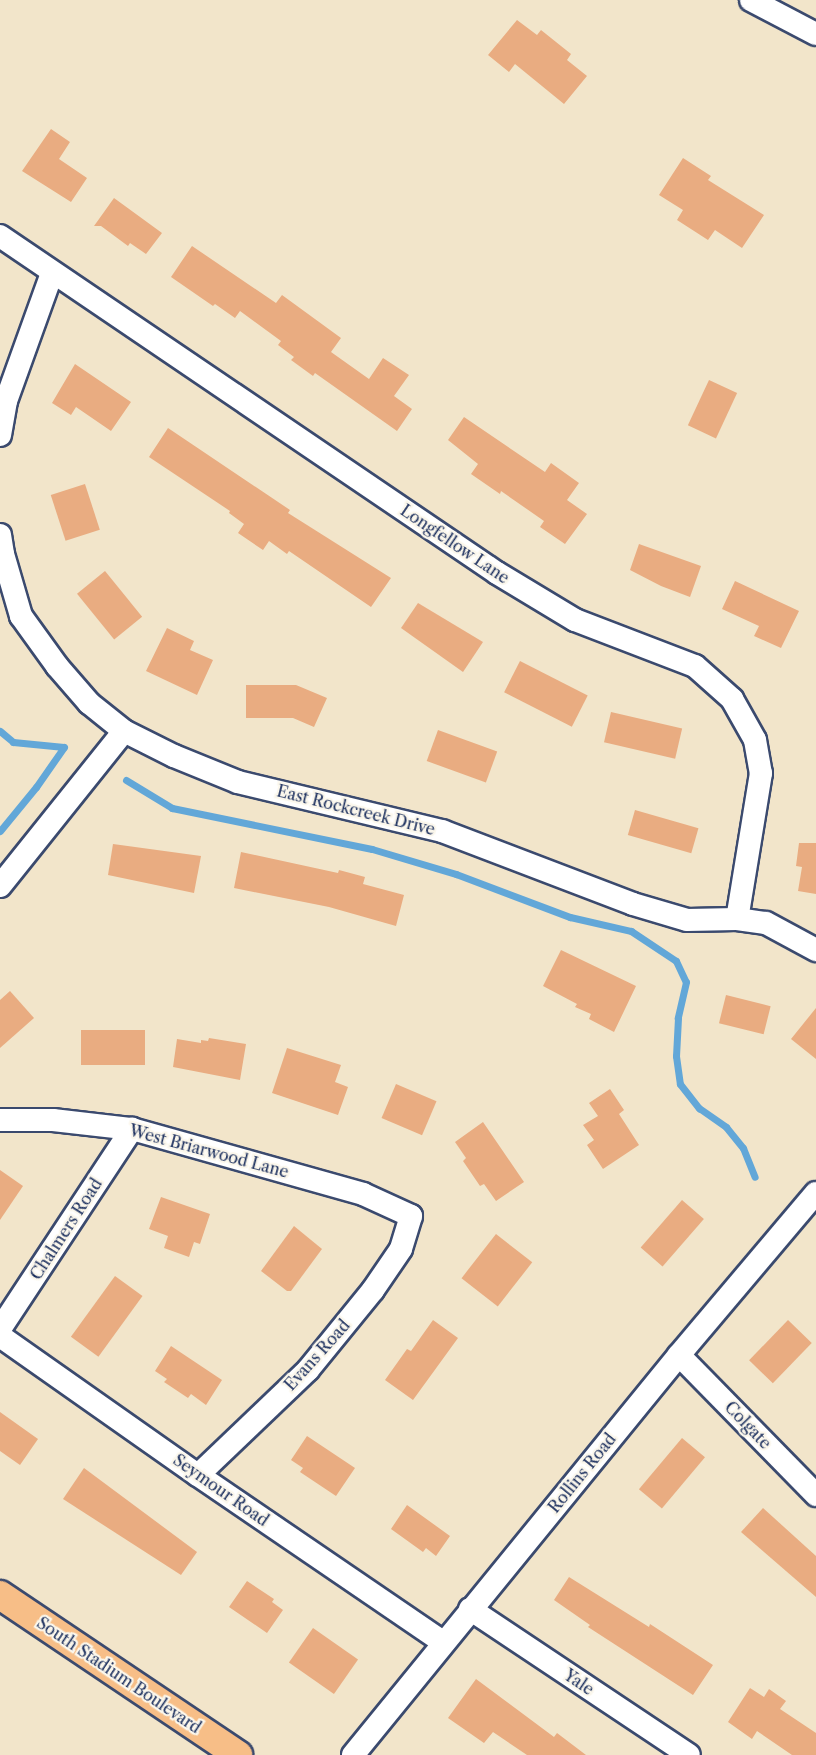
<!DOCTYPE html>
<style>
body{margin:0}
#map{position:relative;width:816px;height:1755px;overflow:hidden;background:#f2e5ca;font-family:"Libre Caslon Text",serif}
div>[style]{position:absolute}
.stream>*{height:7px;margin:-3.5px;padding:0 3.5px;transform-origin:3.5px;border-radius:3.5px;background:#62a7d8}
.building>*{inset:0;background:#e9ac81;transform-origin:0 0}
.roads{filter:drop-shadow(2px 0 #3b4a6e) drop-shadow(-2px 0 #3b4a6e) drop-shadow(0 2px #3b4a6e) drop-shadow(0 -2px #3b4a6e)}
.minor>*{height:22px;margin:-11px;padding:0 11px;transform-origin:11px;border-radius:11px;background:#fff}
.major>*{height:28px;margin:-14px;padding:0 14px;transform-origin:14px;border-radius:14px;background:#f7be87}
span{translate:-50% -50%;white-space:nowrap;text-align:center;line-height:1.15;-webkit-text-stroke:4.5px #fbf7ec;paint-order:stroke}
.street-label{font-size:16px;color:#1b2f5e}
</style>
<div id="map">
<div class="stream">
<div style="left:0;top:731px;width:17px;rotate:40deg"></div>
<div style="left:13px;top:742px;width:51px;rotate:5.6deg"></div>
<div style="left:64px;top:747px;width:49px;rotate:125deg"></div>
<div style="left:36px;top:787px;width:57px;rotate:129.3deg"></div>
<div style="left:126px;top:780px;width:54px;rotate:31.3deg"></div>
<div style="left:172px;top:808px;width:204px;rotate:11.6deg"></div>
<div style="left:372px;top:849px;width:88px;rotate:16.6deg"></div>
<div style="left:456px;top:874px;width:122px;rotate:20.7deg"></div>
<div style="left:570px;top:917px;width:63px;rotate:12.9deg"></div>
<div style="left:631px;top:931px;width:54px;rotate:33.7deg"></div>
<div style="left:676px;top:961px;width:23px;rotate:65deg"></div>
<div style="left:686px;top:982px;width:37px;rotate:103deg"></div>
<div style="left:678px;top:1018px;width:38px;rotate:93deg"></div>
<div style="left:676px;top:1056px;width:28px;rotate:82deg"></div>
<div style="left:680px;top:1084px;width:31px;rotate:52deg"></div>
<div style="left:699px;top:1108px;width:33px;rotate:35deg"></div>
<div style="left:726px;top:1127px;width:27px;rotate:51deg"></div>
<div style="left:743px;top:1148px;width:31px;rotate:68deg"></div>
</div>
<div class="building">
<div style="clip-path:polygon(517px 20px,537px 35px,541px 30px,571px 54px,567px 60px,587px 76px,564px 104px,515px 64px,509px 72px,488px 55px)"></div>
<div style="clip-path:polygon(51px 129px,70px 142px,59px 159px,87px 178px,71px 202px,22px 171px)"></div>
<div style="clip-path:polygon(683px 158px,711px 176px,708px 180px,764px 215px,742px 248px,715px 230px,708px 240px,677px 220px,683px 210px,659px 195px)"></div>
<div style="clip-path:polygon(114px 198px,162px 233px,146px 254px,130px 243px,128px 246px,101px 226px,94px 226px)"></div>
<div style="clip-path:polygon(192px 246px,276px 303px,282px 295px,341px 338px,331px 352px,369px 379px,383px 358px,409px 375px,394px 396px,412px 409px,397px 431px,315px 373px,313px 376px,291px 360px,294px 357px,278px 345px,281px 341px,240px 311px,235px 318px,215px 304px,213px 306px,171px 277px)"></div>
<div style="clip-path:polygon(75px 364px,131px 402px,111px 431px,76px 407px,71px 415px,52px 403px)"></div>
<div style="left:709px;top:380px;width:31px;height:50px;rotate:25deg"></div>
<div style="clip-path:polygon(464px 417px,545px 472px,551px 463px,579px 483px,567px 500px,587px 514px,565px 544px,540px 527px,544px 521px,501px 491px,500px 494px,471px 474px,478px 464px,448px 440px)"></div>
<div style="clip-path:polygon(168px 428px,290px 510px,288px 513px,391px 578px,371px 607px,289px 551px,287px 554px,269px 541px,263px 550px,238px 533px,244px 524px,229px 513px,230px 511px,149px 457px)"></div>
<div style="left:85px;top:484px;width:48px;height:36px;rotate:72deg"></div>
<div style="clip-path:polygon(639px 544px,701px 566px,690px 597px,661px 586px,630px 570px)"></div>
<div style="left:105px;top:571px;width:59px;height:36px;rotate:51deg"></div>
<div style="clip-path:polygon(735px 581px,799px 611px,781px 648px,754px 636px,759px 626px,722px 609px)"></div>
<div style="clip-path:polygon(418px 603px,483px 642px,463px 672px,401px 628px)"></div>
<div style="clip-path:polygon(167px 628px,194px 641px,190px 650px,213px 660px,197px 695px,146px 671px)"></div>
<div style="left:520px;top:661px;width:76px;height:35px;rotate:27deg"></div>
<div style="clip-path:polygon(246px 685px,296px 685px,327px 698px,314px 727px,293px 718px,246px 718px)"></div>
<div style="left:611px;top:712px;width:73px;height:31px;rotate:13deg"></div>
<div style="left:438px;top:730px;width:63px;height:33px;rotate:20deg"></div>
<div style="left:635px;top:810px;width:66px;height:26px;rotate:16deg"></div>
<div style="clip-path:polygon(799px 843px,816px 843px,816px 894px,798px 891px,802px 867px,796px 866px)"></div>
<div style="clip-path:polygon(113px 844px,201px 856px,194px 893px,108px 875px)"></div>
<div style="clip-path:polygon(241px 852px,338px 873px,339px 870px,365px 877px,363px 884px,404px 895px,396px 926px,329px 907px,234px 888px)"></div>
<div style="clip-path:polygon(561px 950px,636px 986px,614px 1032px,589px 1019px,591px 1014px,575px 1007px,577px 1004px,543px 986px)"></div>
<div style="clip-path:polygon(10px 991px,34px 1018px,0 1048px,0 1000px)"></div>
<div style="left:726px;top:995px;width:46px;height:29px;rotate:14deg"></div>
<div style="clip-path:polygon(816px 1008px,816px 1059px,791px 1039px)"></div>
<div style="left:81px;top:1030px;width:64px;height:35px"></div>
<div style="clip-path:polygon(209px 1038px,246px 1044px,240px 1080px,173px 1067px,177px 1039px,201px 1043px,201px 1040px,208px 1041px)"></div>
<div style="clip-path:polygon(287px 1048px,341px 1065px,335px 1082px,348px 1087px,338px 1115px,272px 1093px)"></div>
<div style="left:396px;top:1084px;width:44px;height:37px;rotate:23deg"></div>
<div style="clip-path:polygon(610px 1089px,624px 1110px,619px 1114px,639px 1145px,603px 1169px,587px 1145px,594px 1140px,583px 1125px,598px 1116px,589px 1103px)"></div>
<div style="clip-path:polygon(483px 1122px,524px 1182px,496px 1201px,484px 1184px,480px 1186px,463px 1161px,466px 1158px,455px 1142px)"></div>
<div style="clip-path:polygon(0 1170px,23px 1186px,0 1220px)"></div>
<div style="clip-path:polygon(161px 1197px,210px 1214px,200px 1244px,194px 1242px,189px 1257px,164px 1248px,168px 1236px,149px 1229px)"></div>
<div style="left:682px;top:1200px;width:29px;height:63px;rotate:41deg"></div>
<div style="clip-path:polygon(294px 1226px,322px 1249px,291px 1291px,287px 1291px,261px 1271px)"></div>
<div style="left:496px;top:1234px;width:46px;height:56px;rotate:38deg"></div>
<div style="left:115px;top:1276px;width:34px;height:75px;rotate:36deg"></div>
<div style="clip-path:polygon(433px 1320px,458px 1338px,413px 1400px,385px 1380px,407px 1349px,411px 1351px)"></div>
<div style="left:788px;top:1320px;width:33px;height:56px;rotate:44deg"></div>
<div style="clip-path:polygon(171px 1346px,222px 1380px,206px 1405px,191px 1394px,188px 1398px,164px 1382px,167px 1379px,155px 1371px)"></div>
<div style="clip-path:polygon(0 1412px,38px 1439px,20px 1465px,0 1451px)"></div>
<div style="clip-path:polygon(307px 1436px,355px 1468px,336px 1496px,300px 1472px,303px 1468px,291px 1460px)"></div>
<div style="left:682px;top:1438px;width:30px;height:67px;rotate:40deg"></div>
<div style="clip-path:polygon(84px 1468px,197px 1552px,181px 1575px,63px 1499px)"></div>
<div style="clip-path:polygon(407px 1505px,450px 1536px,436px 1556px,426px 1548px,423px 1552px,391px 1529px)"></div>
<div style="clip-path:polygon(763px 1508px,816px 1556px,816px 1597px,741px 1532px)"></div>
<div style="clip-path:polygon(569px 1577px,649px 1627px,650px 1624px,713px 1665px,693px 1695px,588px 1627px,590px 1625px,554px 1600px)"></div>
<div style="clip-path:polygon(247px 1581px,274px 1599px,272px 1602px,283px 1610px,267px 1633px,229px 1607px)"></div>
<div style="left:313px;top:1628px;width:55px;height:42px;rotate:35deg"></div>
<div style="clip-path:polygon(476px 1679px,554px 1737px,557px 1733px,586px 1755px,527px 1755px,493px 1732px,484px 1743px,448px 1718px)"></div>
<div style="clip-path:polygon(750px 1688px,764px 1697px,769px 1689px,786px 1701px,780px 1709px,816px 1733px,816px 1755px,792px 1755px,757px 1731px,752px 1739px,728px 1722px)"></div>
</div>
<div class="roads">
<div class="minor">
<div style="left:751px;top:0;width:73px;rotate:27.6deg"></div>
<div style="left:0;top:236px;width:600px;rotate:34.14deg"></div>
<div style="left:497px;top:573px;width:91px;rotate:31.1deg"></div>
<div style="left:575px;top:620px;width:129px;rotate:21deg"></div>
<div style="left:695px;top:666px;width:50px;rotate:41.7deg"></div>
<div style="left:732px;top:699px;width:47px;rotate:60.7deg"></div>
<div style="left:755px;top:740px;width:34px;rotate:80deg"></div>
<div style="left:761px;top:773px;width:148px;rotate:99.3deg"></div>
<div style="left:0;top:435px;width:35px;rotate:-80deg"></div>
<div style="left:6px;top:401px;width:136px;rotate:-70.2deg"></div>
<div style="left:0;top:535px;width:19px;rotate:81deg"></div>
<div style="left:3px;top:554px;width:65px;rotate:73.8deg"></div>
<div style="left:21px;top:616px;width:62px;rotate:54.2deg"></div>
<div style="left:57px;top:666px;width:49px;rotate:49.1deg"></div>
<div style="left:89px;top:703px;width:45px;rotate:38.7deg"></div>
<div style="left:124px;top:731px;width:56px;rotate:26.6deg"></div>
<div style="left:174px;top:756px;width:69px;rotate:22.1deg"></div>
<div style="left:238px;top:782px;width:210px;rotate:13.5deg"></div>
<div style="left:442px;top:831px;width:204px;rotate:20.9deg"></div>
<div style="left:633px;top:904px;width:56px;rotate:16.5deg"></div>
<div style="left:687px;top:920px;width:50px;rotate:-1.1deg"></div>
<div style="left:737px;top:919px;width:29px;rotate:8deg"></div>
<div style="left:766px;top:923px;width:57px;rotate:28.4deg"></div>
<div style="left:0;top:886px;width:198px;rotate:-51.3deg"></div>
<div style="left:0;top:1120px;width:53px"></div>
<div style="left:53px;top:1120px;width:80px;rotate:6.5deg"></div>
<div style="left:132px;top:1129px;width:240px;rotate:15.7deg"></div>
<div style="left:363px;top:1194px;width:53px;rotate:24.6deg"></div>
<div style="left:411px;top:1216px;width:34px;rotate:107deg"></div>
<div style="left:401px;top:1249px;width:50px;rotate:124.3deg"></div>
<div style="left:373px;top:1290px;width:103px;rotate:129.1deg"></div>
<div style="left:308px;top:1370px;width:152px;rotate:136.3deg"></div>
<div style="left:0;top:1329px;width:240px;rotate:-56.6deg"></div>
<div style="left:0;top:1336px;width:242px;rotate:35.1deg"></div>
<div style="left:198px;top:1475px;width:297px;rotate:34.3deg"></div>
<div style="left:679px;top:1355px;width:196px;rotate:45.6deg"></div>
<div style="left:470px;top:1609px;width:263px;rotate:33.7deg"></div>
<div style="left:353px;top:1755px;width:516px;rotate:-50.82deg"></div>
<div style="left:679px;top:1355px;width:212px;rotate:-49.8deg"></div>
</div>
<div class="major">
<div style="left:0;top:1595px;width:287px;rotate:33.9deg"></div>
</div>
</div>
<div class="street-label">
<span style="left:455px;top:544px;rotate:34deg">Longfellow Lane</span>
<span style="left:356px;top:810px;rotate:14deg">East Rockcreek Drive</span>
<span style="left:209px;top:1151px;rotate:15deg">West Briarwood Lane</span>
<span style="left:66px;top:1229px;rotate:-57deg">Chalmers Road</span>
<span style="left:317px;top:1355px;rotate:-48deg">Evans Road</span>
<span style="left:748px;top:1425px;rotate:46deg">Colgate</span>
<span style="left:582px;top:1473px;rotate:-51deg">Rollins Road</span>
<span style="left:221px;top:1490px;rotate:35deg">Seymour Road</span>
<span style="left:119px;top:1675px;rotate:34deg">South Stadium Boulevard</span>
<span style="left:579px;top:1682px;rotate:34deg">Yale</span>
</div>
</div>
